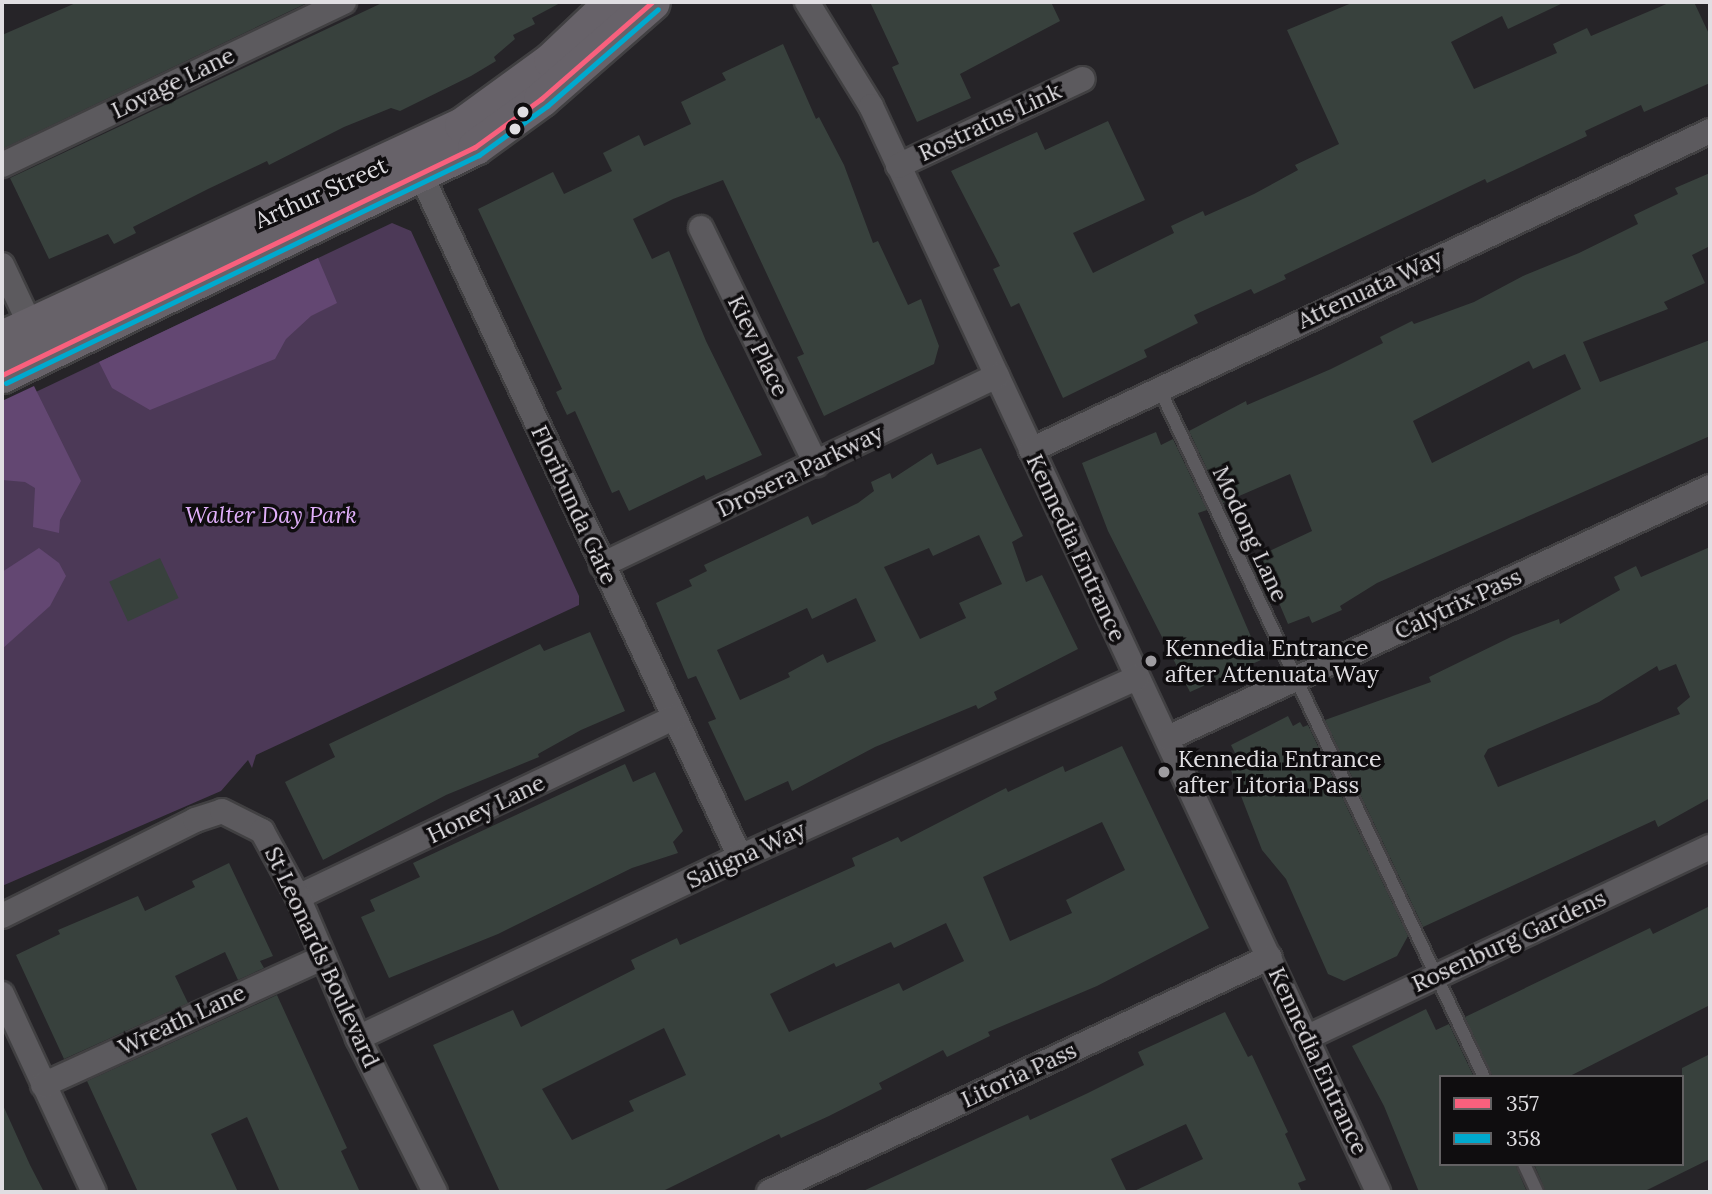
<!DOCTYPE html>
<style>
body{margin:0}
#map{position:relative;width:1712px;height:1194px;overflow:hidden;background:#262428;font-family:Lora,serif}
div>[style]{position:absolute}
.green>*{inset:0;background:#4c3957}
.forest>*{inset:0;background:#634772}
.building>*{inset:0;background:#38413d;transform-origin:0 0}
.roads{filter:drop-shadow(2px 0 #414042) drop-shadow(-2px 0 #414042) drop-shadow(0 2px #414042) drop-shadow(0 -2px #414042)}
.lane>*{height:12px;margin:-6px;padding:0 6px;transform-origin:6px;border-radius:6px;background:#5c5a5e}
.street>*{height:24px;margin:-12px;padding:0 12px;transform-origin:12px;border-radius:12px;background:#5c5a5e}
.secondary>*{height:35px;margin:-17.5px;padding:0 17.5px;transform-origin:17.5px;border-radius:17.5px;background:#676269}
.bus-1>*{height:5px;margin:-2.5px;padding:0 2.5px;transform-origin:2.5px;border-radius:2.5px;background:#f8607d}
.bus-2>*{height:5px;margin:-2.5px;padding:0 2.5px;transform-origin:2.5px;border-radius:2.5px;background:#00a9ce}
.dots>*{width:19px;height:19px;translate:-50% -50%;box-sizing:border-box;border:4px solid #0f0d0f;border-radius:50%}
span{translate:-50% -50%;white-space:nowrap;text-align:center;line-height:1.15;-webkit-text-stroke:7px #0f0d0f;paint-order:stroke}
.street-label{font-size:23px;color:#e0dee2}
.park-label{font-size:23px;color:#e1b0fb;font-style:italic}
.poi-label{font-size:23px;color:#e0dee2}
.left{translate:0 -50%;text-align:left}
.frame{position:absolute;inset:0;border:4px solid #e0dee2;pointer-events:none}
.legend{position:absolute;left:1439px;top:1075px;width:245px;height:91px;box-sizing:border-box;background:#0f0d0f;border:2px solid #636163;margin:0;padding:9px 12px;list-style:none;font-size:21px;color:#e0dee2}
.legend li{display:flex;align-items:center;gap:14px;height:35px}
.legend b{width:35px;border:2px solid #636163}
</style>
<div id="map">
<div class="green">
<div style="clip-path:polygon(392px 223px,411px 231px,579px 596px,579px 605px,256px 755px,252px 768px,248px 760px,221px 791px,2px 886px,2px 408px)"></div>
</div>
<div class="forest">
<div style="clip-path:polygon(318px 258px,337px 303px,311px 316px,286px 339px,275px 359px,150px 410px,112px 388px,99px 362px)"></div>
<div style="clip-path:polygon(34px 386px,81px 481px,60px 520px,59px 533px,33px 527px,35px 488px,25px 482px,2px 480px,2px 401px)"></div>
<div style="clip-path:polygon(39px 548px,59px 563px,66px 576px,50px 606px,2px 649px,2px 572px)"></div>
</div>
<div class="building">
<div style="clip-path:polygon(78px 2px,309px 2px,2px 149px,2px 35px)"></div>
<div style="clip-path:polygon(384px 2px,562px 2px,532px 18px,535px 24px,513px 35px,515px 39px,494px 57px,496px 61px,471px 76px,400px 111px,391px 108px,344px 127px,269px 165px,267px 161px,208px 189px,133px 227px,136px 233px,114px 244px,108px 234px,49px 259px,10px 178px)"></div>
<div style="clip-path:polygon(870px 2px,1051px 2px,1060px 21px,960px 74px,971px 98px,917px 122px,892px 67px,899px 64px)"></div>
<div style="clip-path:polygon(1354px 2px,1565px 2px,1508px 29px,1502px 16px,1451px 42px,1474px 89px,1557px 53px,1553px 44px,1587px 28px,1591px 36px,1671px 2px,1694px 2px,1710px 36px,1710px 83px,1644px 112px,1641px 105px,1585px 131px,1587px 136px,1487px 183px,1485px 179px,1284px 275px,1286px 279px,1254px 294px,1251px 289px,1194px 315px,1198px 323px,1144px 350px,1147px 357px,1063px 398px,1019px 303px,1011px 307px,993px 269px,1000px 266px,951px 171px,1037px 132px,1045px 150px,1108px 121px,1145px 200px,1073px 233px,1093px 273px,1174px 233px,1171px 226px,1203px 211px,1205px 216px,1254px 194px,1298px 170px,1295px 165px,1339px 144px,1287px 30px)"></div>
<div style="clip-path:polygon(783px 44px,816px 119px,819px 117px,844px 165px,873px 243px,878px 241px,908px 305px,921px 299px,939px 346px,934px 364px,824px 416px,797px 357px,804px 354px,723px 180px,673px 199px,633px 219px,652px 259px,669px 251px,706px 341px,762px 455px,706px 480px,704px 475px,629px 511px,619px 490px,612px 493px,575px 411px,567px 415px,556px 392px,562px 389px,478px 209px,553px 172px,564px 194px,612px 171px,603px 153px,639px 135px,644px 146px,691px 124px,681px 102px,726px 80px,722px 73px)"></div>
<div style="clip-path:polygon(evenodd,1710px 173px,1710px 246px,1692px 255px,1705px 283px,1664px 302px,1668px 309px,1583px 342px,1600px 382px,1710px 340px,1710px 436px,1377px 583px,1340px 606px,1342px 610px,1312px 623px,1309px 616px,1288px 624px,1259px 556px,1312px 531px,1290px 474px,1223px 503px,1189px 431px,1246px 401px,1247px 405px,1331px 369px,1383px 343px,1380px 337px,1412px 321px,1414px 324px,1474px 302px,1523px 276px,1579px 253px,1638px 224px,1634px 215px,1678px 194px,1675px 188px,1710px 173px,1565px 354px,1581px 389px,1432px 463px,1413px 421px,1529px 361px,1533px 369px,1565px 354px)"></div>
<div style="clip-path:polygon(1156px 432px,1161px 445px,1173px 439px,1207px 510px,1198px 513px,1261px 660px,1190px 692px,1108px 531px,1082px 463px)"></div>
<div style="clip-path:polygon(evenodd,981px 448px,1023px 536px,1012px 542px,1026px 582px,1042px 575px,1078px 649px,994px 692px,997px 699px,978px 709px,976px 705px,875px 747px,792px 791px,788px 781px,745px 801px,708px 722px,716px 719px,696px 676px,688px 679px,656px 603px,692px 586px,689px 580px,707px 571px,704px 565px,808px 516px,812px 525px,858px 503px,874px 491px,871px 482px,890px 473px,892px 479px,932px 453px,937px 465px,981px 448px,979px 535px,1002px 584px,959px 603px,966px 618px,920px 639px,884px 567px,929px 548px,933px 556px,979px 535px,981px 448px,856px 598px,876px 641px,827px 663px,823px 654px,788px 673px,790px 677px,740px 700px,717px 650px,807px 608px,812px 619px,856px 598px)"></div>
<div style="clip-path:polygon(evenodd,1710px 547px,1710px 798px,1658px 827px,1655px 820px,1423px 927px,1325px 720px,1431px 682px,1429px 677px,1513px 636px,1559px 619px,1560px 624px,1620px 590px,1614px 577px,1636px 566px,1641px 577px,1710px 547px,1676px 664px,1690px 697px,1677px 708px,1680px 714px,1498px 787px,1484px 756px,1488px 749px,1599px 702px,1657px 666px,1659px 671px,1676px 664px)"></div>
<div style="left:160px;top:558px;width:44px;height:56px;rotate:65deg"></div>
<div style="clip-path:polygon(590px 632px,625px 711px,581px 730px,538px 754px,539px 757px,446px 795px,323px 860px,285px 782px,335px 757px,329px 744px,540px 644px,544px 651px)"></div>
<div style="clip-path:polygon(1288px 716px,1293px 726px,1300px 722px,1303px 727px,1308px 725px,1408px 936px,1397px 956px,1344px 981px,1328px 974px,1286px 879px,1262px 850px,1227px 760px,1236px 755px,1231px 745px)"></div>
<div style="clip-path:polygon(evenodd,1122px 746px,1209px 928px,1097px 986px,988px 1032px,990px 1036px,947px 1057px,943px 1050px,879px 1083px,882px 1089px,829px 1116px,781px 1138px,779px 1134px,661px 1192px,500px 1192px,433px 1045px,513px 1010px,521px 1027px,635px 969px,631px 960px,677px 938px,680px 945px,855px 866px,852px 858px,898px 837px,901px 842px,1006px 788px,1008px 792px,1063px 766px,1065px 772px,1122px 746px,1102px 822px,1125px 870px,1066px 900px,1072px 913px,1010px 941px,983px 877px,1102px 822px,1122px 746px,946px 923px,964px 961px,903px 991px,899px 983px,789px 1032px,770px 994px,834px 963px,836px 967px,891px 942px,894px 948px,946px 923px,1122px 746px,664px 1028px,686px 1075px,629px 1101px,634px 1111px,572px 1140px,542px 1089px,664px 1028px)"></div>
<div style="clip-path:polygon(625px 764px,633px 782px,655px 772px,683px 831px,673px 842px,678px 853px,632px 868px,498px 934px,389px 978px,361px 917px,375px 911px,370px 900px,420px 877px,413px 863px)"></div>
<div style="clip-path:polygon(229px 863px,273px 956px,260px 961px,264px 968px,238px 980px,225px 952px,175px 976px,188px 1003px,64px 1059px,16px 955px,60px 934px,58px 930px,138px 896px,145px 911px,195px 887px,192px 881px)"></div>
<div style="clip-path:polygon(1710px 906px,1710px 1005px,1568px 1077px,1493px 1077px,1465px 1017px,1650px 928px,1653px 934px)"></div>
<div style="clip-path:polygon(277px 995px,347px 1148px,341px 1151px,360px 1192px,280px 1192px,247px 1117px,211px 1134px,238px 1192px,138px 1192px,87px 1081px)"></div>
<div style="clip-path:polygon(1426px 1009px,1436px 1030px,1449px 1024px,1474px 1077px,1441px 1077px,1441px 1164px,1515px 1164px,1527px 1192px,1419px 1192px,1384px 1106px,1352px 1046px)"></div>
<div style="clip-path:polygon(1225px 1012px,1248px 1057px,1252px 1055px,1288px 1132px,1285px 1134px,1306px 1180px,1298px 1183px,1302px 1192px,1132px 1192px,1203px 1159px,1186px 1124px,1111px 1159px,1127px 1192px,861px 1192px,1028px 1115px,1030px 1120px,1088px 1093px,1144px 1065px,1138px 1052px)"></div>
<div style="clip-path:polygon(1710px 1054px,1710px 1159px,1643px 1192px,1546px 1192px,1534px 1164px,1682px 1164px,1682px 1068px)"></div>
<div style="clip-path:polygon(2px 1103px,30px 1165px,44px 1192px,2px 1192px)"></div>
</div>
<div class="roads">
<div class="lane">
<div style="left:1159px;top:388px;width:762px;rotate:64.75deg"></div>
<div style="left:1524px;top:1164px;width:31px;rotate:65deg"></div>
</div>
<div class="street">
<div style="left:807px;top:2px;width:122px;rotate:58.4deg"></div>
<div style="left:871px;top:106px;width:1199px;rotate:64.97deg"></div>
<div style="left:414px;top:160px;width:769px;rotate:64.93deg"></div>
<div style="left:2px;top:165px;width:379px;rotate:-25.5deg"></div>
<div style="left:898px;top:166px;width:204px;rotate:-25.2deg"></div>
<div style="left:701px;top:228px;width:263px;rotate:64deg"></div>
<div style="left:2px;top:265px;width:80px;rotate:64.7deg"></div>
<div style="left:1031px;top:450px;width:750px;rotate:-25.16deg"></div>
<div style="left:602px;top:565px;width:438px;rotate:-25.6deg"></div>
<div style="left:1168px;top:738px;width:597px;rotate:-24.85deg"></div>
<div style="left:298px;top:897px;width:416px;rotate:-25.5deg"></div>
<div style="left:2px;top:916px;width:216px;rotate:-26.4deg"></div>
<div style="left:195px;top:820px;width:28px;rotate:-18deg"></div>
<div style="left:222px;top:811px;width:45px;rotate:26.6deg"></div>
<div style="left:262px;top:831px;width:75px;rotate:61.4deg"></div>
<div style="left:298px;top:897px;width:153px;rotate:66.9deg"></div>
<div style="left:358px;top:1038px;width:172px;rotate:63.4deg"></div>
<div style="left:2px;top:994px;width:218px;rotate:65.1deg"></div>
<div style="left:1308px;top:1037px;width:445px;rotate:-25.3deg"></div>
<div style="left:358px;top:1038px;width:423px;rotate:-25.4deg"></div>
<div style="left:740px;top:857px;width:435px;rotate:-24.3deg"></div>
<div style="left:43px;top:1085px;width:307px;rotate:-24.5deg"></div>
<div style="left:769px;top:1192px;width:553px;rotate:-25.13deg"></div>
</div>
<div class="secondary">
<div style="left:2px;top:338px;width:507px;rotate:-24.85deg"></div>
<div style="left:462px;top:125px;width:110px;rotate:-36.1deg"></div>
<div style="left:551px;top:60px;width:84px;rotate:-43.6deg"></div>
<div style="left:2px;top:375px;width:525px;rotate:-25.74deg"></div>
<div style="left:475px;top:147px;width:82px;rotate:-36deg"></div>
<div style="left:541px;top:99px;width:147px;rotate:-41.1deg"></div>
</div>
</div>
<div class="bus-1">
<div style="left:2px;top:375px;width:525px;rotate:-25.74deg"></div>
<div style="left:475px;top:147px;width:82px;rotate:-36deg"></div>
<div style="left:541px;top:99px;width:147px;rotate:-41.1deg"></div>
</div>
<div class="bus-2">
<div style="left:6px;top:383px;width:525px;rotate:-25.74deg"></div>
<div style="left:479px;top:155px;width:84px;rotate:-35.8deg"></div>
<div style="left:547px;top:106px;width:147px;rotate:-41.1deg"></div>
</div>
<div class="dots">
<div style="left:523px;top:112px;background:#e0dee2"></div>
<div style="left:515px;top:129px;background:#e0dee2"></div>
<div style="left:1151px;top:661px;background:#9f9da1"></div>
<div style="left:1164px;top:772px;background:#9f9da1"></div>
</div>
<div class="street-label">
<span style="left:173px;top:83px;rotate:-26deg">Lovage Lane</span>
<span style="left:990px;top:122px;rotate:-25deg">Rostratus Link</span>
<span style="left:321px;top:193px;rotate:-24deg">Arthur Street</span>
<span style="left:1370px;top:289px;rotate:-25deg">Attenuata Way</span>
<span style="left:758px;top:346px;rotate:64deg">Kiev Place</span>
<span style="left:800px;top:471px;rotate:-26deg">Drosera Parkway</span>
<span style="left:574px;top:505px;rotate:65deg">Floribunda Gate</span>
<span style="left:1250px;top:534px;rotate:65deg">Modong Lane</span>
<span style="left:1076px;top:548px;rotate:65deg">Kennedia Entrance</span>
<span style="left:1458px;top:604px;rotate:-25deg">Calytrix Pass</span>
<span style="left:486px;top:809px;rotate:-26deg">Honey Lane</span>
<span style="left:746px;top:855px;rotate:-25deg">Saligna Way</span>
<span style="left:1509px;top:941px;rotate:-25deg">Rosenburg Gardens</span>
<span style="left:322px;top:957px;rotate:65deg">St Leonards Boulevard</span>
<span style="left:182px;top:1020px;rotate:-25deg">Wreath Lane</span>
<span style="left:1318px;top:1061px;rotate:65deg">Kennedia Entrance</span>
<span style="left:1019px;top:1075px;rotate:-25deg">Litoria Pass</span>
</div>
<div class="park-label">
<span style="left:271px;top:515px">Walter Day Park</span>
</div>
<div class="poi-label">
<span class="left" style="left:1165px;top:661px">Kennedia Entrance<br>after Attenuata Way</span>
<span class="left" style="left:1178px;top:772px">Kennedia Entrance<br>after Litoria Pass</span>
</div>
<div class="frame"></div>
<ul class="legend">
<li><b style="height:9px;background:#f8607d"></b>357</li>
<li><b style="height:9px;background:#00a9ce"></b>358</li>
</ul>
</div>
